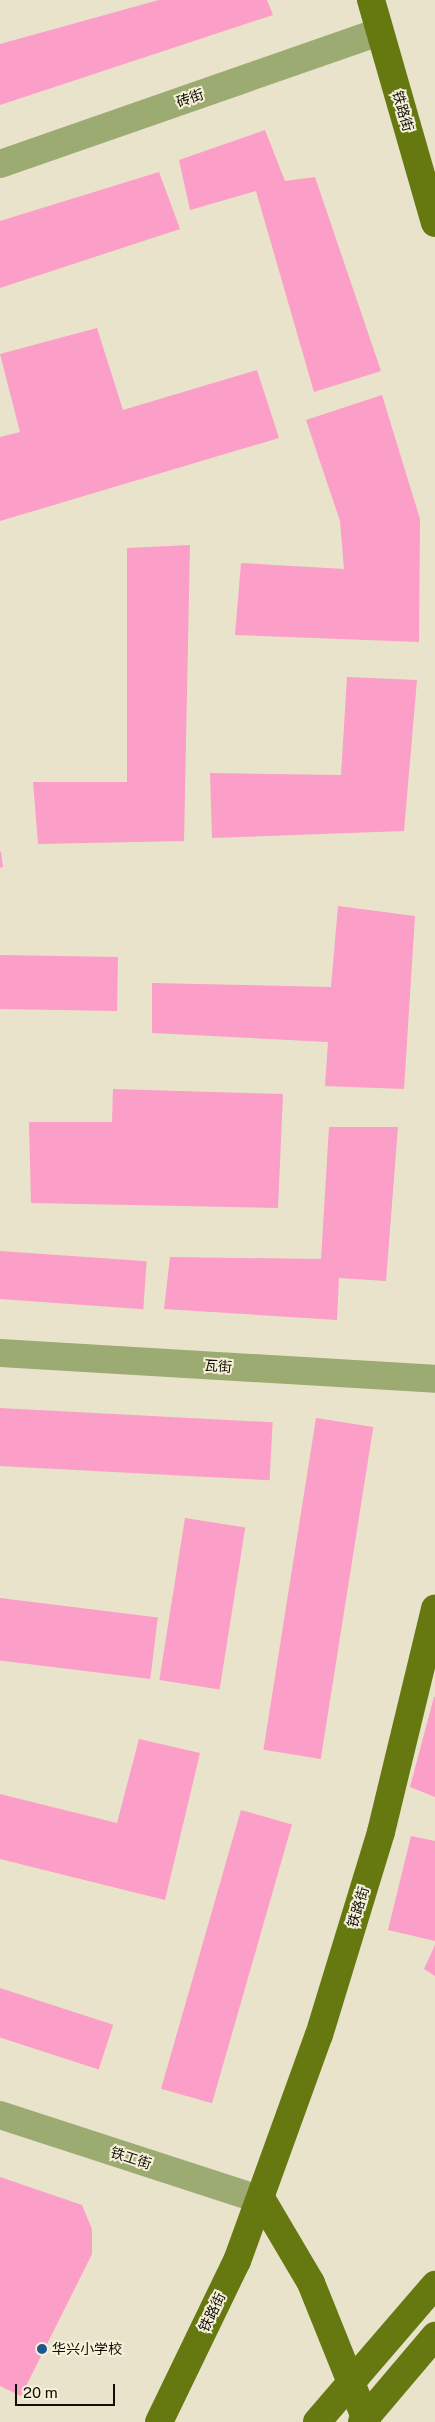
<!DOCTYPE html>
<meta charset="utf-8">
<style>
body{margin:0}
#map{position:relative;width:435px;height:2422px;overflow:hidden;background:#e9e3cb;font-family:"Public Sans","Noto Sans SC",sans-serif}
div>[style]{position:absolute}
.building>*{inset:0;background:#fb9ec8;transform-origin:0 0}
.minor>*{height:28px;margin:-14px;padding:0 14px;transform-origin:14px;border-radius:14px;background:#9cab71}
.major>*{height:28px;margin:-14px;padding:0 14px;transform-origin:14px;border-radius:14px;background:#667911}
.major-bridge>*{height:28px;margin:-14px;padding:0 14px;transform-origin:14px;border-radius:14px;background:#667911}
.dots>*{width:14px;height:14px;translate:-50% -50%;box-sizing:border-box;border:2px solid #f6f0d8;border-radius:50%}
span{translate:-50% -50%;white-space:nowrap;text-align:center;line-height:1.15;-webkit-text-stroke:4px #f6f0d8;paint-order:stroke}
.street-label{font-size:14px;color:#0f0d06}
.poi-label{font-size:14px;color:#0f0d06}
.left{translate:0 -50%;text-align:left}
.scale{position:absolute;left:15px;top:2384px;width:100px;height:22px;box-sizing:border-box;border:2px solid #0f0d06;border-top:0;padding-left:6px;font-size:15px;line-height:18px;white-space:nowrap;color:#0f0d06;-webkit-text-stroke:4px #f6f0d8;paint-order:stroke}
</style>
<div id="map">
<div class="building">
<div style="clip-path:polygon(159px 0,267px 0,273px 15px,0 105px,0 44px)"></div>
<div style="clip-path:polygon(265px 130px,285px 181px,315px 177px,381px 371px,314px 392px,256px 191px,190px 210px,179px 160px)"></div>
<div style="clip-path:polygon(159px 172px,180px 229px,0 288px,0 221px)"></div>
<div style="clip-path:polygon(97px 328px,123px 410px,257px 370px,279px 438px,0 521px,0 437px,20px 432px,0 354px)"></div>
<div style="clip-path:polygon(382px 395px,420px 519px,419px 642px,235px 635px,241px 563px,344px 569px,340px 521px,306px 420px)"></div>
<div style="clip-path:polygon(190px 545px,184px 841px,38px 844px,33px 782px,127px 782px,127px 548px)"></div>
<div style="clip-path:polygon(347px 677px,417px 680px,404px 831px,212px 838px,210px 773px,341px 775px)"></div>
<div style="clip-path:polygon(0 852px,1px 852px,3px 867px,0 868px)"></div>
<div style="clip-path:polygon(338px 906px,415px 916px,404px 1089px,325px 1086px,328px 1042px,152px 1033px,152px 983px,331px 987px)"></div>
<div style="left:0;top:955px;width:118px;height:54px;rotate:1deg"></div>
<div style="clip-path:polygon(113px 1089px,283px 1094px,278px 1208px,31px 1203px,29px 1122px,112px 1122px)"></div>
<div style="clip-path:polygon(329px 1127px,398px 1127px,386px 1281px,339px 1278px,337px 1320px,164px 1309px,170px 1257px,321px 1259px)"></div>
<div style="left:0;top:1251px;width:147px;height:48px;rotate:4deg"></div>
<div style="left:0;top:1408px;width:273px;height:58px;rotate:3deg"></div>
<div style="left:316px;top:1418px;width:58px;height:336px;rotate:9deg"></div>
<div style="left:185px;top:1518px;width:61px;height:164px;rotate:9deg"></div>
<div style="left:0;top:1598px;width:159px;height:62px;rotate:7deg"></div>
<div style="clip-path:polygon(434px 1697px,435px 1697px,435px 1797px,410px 1787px)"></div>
<div style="clip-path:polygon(139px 1739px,200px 1753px,165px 1900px,0 1859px,0 1794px,117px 1823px)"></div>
<div style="left:241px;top:1810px;width:53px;height:290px;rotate:16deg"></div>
<div style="clip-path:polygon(411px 1836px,435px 1841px,435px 1941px,388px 1930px)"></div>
<div style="clip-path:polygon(435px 1945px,435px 1976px,424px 1969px)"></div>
<div style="left:0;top:1988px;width:119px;height:47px;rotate:18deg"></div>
<div style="clip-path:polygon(0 2177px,82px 2205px,92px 2229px,92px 2254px,21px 2396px,0 2386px)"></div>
</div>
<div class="minor">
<div style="left:0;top:164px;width:402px;rotate:-19.2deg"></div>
<div style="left:0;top:1353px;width:436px;rotate:3.4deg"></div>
<div style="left:0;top:2115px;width:275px;rotate:18deg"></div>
</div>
<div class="major">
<div style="left:371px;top:0;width:232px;rotate:74deg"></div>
<div style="left:262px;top:2200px;width:96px;rotate:59.4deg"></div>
<div style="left:311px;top:2283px;width:150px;rotate:68.1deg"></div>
<div style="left:159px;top:2422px;width:179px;rotate:-64.2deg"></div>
<div style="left:237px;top:2261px;width:240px;rotate:-70.1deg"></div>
<div style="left:319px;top:2035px;width:212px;rotate:-73deg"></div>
<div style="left:381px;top:1832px;width:230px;rotate:-76.4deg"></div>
</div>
<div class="major-bridge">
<div style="left:317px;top:2422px;width:181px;rotate:-49.3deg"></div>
<div style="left:362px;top:2422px;width:113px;rotate:-49.7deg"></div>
</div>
<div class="dots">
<div style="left:42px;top:2349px;background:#185a8f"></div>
</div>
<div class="street-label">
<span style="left:190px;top:98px;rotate:-19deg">砖街</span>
<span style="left:403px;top:111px;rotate:74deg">铁路街</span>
<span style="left:218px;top:1366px;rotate:4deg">瓦街</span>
<span style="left:358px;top:1907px;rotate:-73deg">铁路街</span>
<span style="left:131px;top:2158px;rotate:18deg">铁工街</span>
<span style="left:212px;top:2312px;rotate:-64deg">铁路街</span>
</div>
<div class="poi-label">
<span class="left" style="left:52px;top:2349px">华兴小学校</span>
</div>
<div class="scale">20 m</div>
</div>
